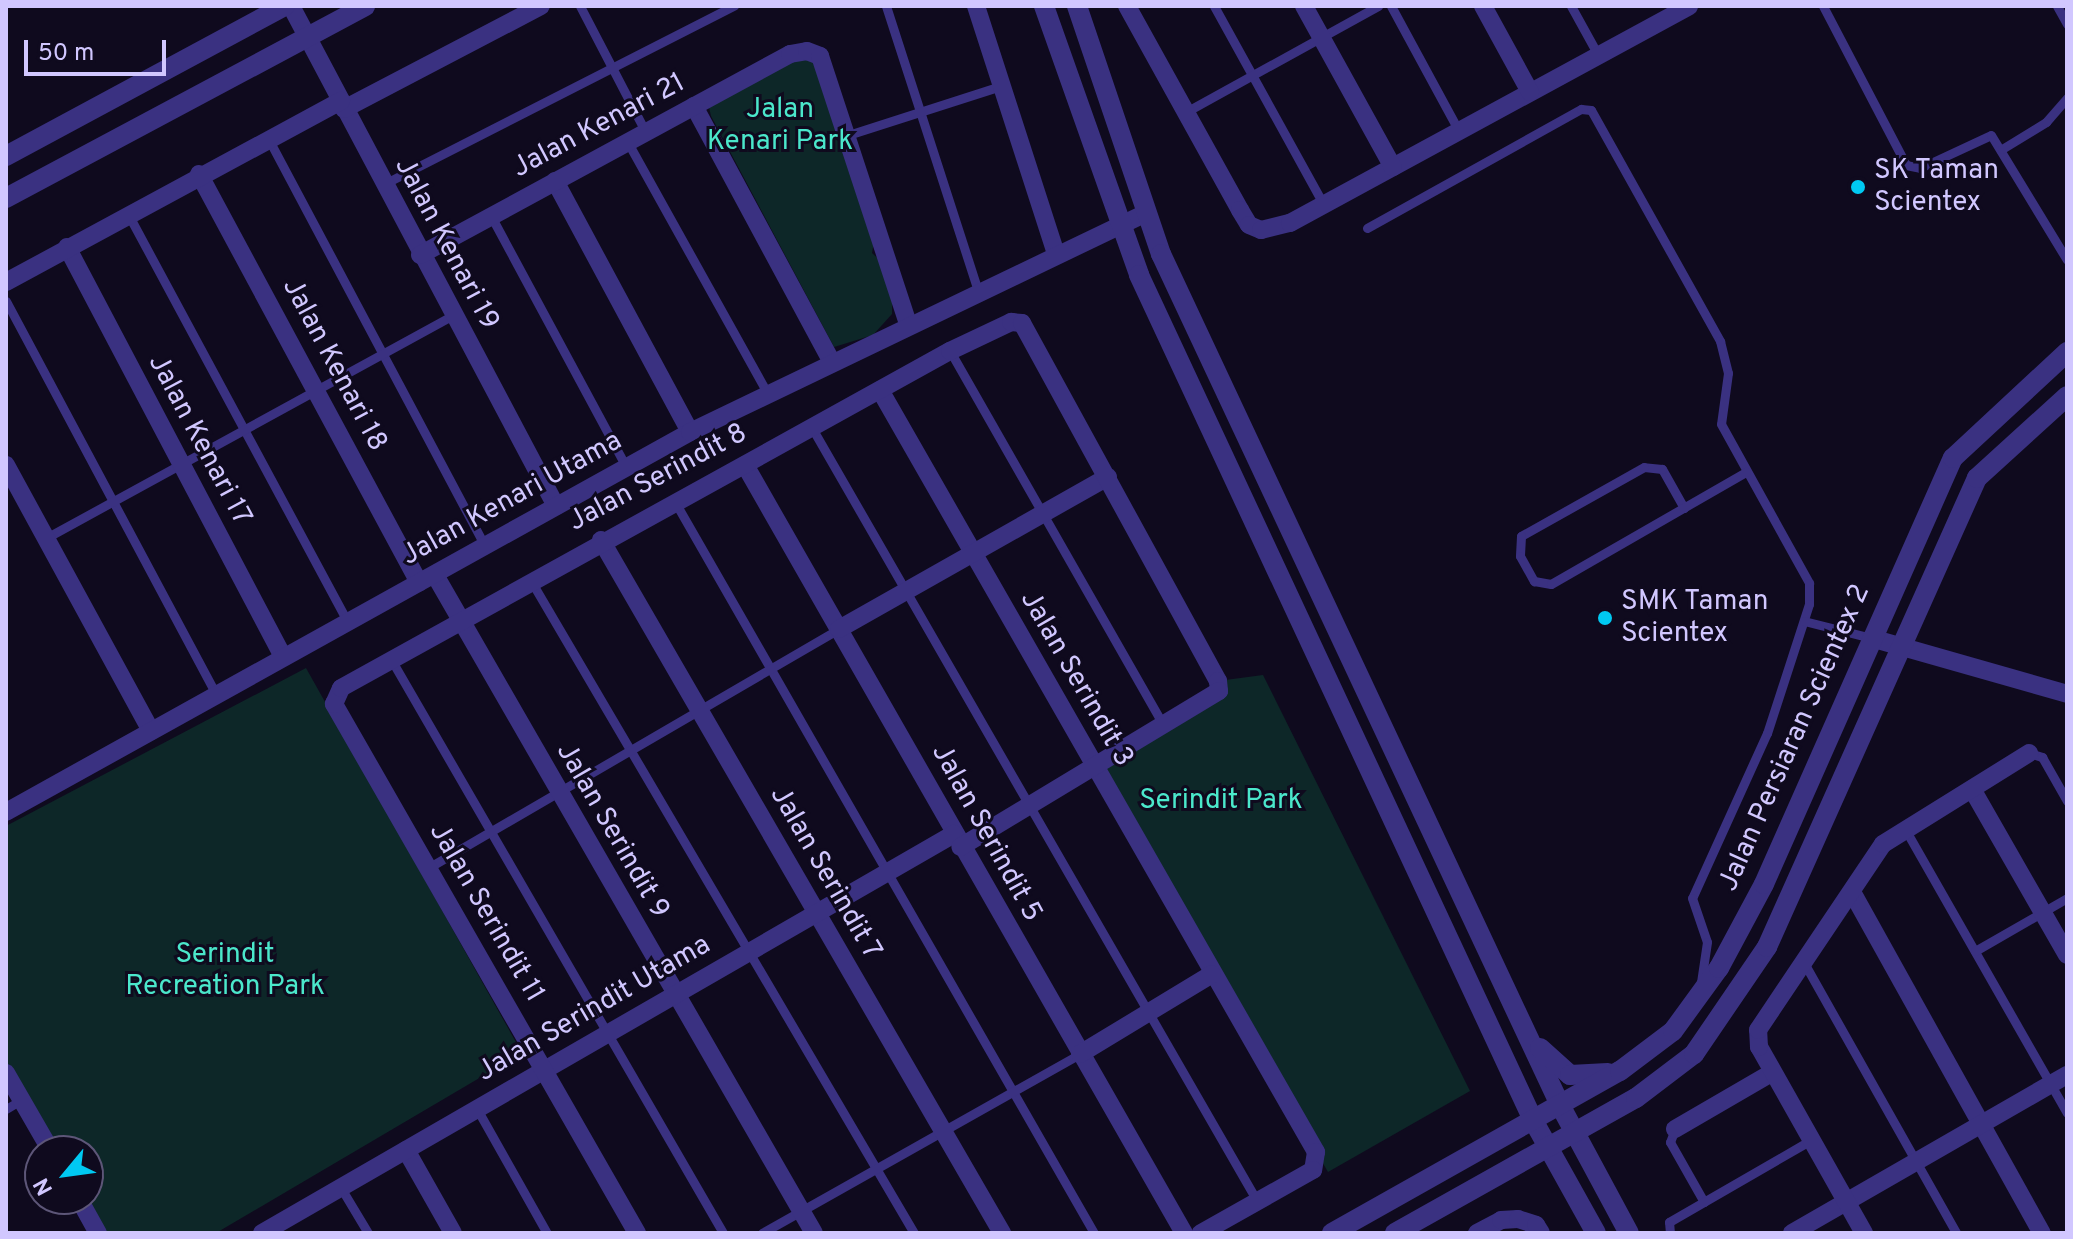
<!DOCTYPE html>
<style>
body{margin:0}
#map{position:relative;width:2073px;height:1239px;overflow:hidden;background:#0f0a1e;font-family:Overpass,sans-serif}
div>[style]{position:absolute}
.green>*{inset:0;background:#0d2728}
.service>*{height:9px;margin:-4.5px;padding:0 4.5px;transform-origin:4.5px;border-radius:4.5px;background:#3a3181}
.minor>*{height:18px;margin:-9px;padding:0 9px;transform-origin:9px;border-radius:9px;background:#3a3181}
.tertiary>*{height:20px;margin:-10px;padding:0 10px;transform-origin:10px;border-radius:10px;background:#3a3181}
.dots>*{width:22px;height:22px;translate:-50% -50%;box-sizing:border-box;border:4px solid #0f0a1e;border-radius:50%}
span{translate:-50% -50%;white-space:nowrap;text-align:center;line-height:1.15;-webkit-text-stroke:6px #0f0a1e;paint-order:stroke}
.park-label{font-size:28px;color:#4be7cb}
.street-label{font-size:28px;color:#d1c7ff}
.poi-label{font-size:28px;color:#d1c7ff}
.left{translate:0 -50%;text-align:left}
.frame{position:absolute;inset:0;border:8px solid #d1c7ff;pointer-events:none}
.north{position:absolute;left:24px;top:1135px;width:80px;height:80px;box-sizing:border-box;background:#0f0a1e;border:2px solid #5d5678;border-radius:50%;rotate:241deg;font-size:22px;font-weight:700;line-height:32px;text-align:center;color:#d1c7ff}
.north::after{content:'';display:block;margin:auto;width:28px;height:36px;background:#00c9f2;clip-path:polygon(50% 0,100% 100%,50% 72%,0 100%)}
.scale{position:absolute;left:24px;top:40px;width:142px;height:36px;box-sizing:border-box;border:4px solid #d1c7ff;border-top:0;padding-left:10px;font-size:24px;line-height:28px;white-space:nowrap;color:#d1c7ff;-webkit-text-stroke:6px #0f0a1e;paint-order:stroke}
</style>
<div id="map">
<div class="green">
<div style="clip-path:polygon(807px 51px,827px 90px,874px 242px,872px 253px,886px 266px,892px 288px,892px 314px,873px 335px,834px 347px,711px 116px,707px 99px)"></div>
<div style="clip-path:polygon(306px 668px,522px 1053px,216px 1233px,90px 1233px,88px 1151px,44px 1151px,6px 1083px,6px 826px)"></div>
<div style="clip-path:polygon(1263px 675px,1470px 1091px,1328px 1172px,1093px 766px,1218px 681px)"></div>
</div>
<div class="service">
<div style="left:580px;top:6px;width:141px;rotate:62.5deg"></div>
<div style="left:886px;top:6px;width:299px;rotate:72.1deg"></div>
<div style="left:1214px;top:6px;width:227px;rotate:61.1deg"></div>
<div style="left:1391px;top:6px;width:142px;rotate:61.5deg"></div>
<div style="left:1571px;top:6px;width:56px;rotate:61.1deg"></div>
<div style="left:1823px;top:6px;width:179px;rotate:62.4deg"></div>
<div style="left:1906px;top:165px;width:14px;rotate:12deg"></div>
<div style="left:1920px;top:168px;width:78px;rotate:-24.9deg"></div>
<div style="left:1991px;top:135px;width:146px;rotate:58.7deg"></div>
<div style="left:2057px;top:6px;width:21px;rotate:61deg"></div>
<div style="left:1184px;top:113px;width:222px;rotate:-28.9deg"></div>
<div style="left:845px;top:136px;width:164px;rotate:-17.8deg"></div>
<div style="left:269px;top:140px;width:460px;rotate:62deg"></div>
<div style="left:627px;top:141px;width:288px;rotate:60.9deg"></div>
<div style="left:2002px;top:149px;width:52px;rotate:-31.5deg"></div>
<div style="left:2046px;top:122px;width:32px;rotate:-49deg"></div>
<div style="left:384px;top:184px;width:393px;rotate:-27deg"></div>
<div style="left:128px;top:214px;width:464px;rotate:61.7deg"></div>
<div style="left:491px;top:216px;width:285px;rotate:61.7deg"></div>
<div style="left:1367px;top:228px;width:245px;rotate:-29.1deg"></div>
<div style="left:1581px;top:109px;width:10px;rotate:6deg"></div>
<div style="left:1591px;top:110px;width:265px;rotate:60.8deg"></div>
<div style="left:1720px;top:341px;width:33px;rotate:76deg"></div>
<div style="left:1728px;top:373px;width:51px;rotate:97.8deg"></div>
<div style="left:1721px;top:424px;width:182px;rotate:61deg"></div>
<div style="left:1809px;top:583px;width:21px;rotate:90deg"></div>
<div style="left:1809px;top:604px;width:136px;rotate:108deg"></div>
<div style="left:1767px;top:733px;width:181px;rotate:114.4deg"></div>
<div style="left:1692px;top:898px;width:46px;rotate:71.2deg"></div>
<div style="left:1707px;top:942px;width:40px;rotate:98.5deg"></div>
<div style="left:6px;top:301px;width:446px;rotate:61.9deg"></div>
<div style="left:950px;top:351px;width:430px;rotate:60.3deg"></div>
<div style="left:812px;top:428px;width:892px;rotate:60.07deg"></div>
<div style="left:675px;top:502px;width:843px;rotate:60.18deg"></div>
<div style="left:1684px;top:508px;width:45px;rotate:-119.4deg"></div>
<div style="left:1662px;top:469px;width:18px;rotate:-174deg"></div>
<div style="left:1644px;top:467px;width:141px;rotate:150.7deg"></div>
<div style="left:1521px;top:536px;width:20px;rotate:93deg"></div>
<div style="left:1520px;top:556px;width:29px;rotate:61deg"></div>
<div style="left:1534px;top:581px;width:17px;rotate:10deg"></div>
<div style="left:1551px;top:584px;width:225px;rotate:-29.9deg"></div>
<div style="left:46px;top:538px;width:462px;rotate:-28.7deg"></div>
<div style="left:531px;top:581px;width:756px;rotate:59.57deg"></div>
<div style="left:1804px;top:621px;width:69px;rotate:14.2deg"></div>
<div style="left:392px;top:661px;width:661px;rotate:59.94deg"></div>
<div style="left:2029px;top:753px;width:14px;rotate:17deg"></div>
<div style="left:2042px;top:757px;width:51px;rotate:60.4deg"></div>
<div style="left:1905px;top:829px;width:327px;rotate:60.3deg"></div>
<div style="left:428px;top:868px;width:475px;rotate:-30.2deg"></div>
<div style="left:1975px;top:951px;width:106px;rotate:-29.9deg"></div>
<div style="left:1803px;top:961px;width:312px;rotate:60.6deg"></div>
<div style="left:6px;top:1109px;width:17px;rotate:-31deg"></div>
<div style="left:477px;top:1109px;width:142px;rotate:60.6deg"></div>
<div style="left:1675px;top:1129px;width:14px;rotate:111deg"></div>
<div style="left:1670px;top:1142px;width:69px;rotate:60.5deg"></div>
<div style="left:341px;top:1188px;width:52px;rotate:59deg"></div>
<div style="left:762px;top:1233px;width:365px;rotate:-29.4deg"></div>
<div style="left:1670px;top:1233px;width:11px;rotate:-95deg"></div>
<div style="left:1669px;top:1222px;width:164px;rotate:-30deg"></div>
</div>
<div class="minor">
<div style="left:291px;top:6px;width:566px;rotate:62.08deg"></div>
<div style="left:976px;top:6px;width:260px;rotate:72.1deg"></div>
<div style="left:1127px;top:6px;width:233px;rotate:61deg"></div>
<div style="left:1240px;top:210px;width:17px;rotate:59deg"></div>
<div style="left:1249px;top:225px;width:13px;rotate:23deg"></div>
<div style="left:1261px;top:230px;width:30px;rotate:-14deg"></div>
<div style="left:1290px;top:223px;width:454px;rotate:-28.5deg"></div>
<div style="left:1304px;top:6px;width:184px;rotate:61.1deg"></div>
<div style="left:1483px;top:6px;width:98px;rotate:61.3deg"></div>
<div style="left:694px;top:106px;width:289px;rotate:61.7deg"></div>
<div style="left:344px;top:109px;width:222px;rotate:-27.6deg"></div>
<div style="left:199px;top:174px;width:464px;rotate:61.7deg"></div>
<div style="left:555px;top:181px;width:285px;rotate:61.7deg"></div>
<div style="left:67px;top:247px;width:463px;rotate:62.2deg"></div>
<div style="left:420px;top:255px;width:421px;rotate:-28.5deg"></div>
<div style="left:790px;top:54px;width:17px;rotate:-10deg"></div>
<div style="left:807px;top:51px;width:14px;rotate:21deg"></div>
<div style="left:820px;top:56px;width:282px;rotate:71.8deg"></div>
<div style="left:6px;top:282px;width:381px;rotate:-28.4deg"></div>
<div style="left:880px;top:390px;width:878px;rotate:60.22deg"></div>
<div style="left:1316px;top:1152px;width:18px;rotate:99deg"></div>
<div style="left:1313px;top:1170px;width:129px;rotate:150.6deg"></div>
<div style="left:6px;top:465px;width:303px;rotate:61.4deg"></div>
<div style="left:745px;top:465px;width:885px;rotate:60.25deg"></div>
<div style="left:601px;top:540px;width:801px;rotate:59.94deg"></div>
<div style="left:435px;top:575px;width:759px;rotate:60.06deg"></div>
<div style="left:839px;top:629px;width:309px;rotate:-29.5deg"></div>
<div style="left:1871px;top:638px;width:204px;rotate:15.9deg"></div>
<div style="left:1972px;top:789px;width:191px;rotate:60.2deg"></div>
<div style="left:6px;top:812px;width:782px;rotate:-29.05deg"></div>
<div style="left:690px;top:432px;width:504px;rotate:-25.65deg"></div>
<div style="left:1852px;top:892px;width:390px;rotate:60.9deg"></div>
<div style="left:1080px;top:1054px;width:154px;rotate:-31.2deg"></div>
<div style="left:6px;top:1073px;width:90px;rotate:60deg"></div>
<div style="left:1675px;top:1129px;width:113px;rotate:-30.2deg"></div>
<div style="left:406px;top:1150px;width:95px;rotate:60.5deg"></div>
<div style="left:79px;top:1199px;width:39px;rotate:61deg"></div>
<div style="left:262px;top:1233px;width:799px;rotate:-29.97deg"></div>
<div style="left:637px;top:1233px;width:610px;rotate:-119.8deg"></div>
<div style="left:334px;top:704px;width:17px;rotate:-66deg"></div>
<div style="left:341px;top:688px;width:696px;rotate:-28.96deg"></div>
<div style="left:950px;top:351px;width:68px;rotate:-25.4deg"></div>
<div style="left:1011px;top:322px;width:11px;rotate:5deg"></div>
<div style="left:1022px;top:323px;width:408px;rotate:61.3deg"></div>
<div style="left:1218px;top:681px;width:10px;rotate:84deg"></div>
<div style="left:1219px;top:691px;width:302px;rotate:148.9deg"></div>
<div style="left:1477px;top:1233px;width:27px;rotate:-28deg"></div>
<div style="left:1501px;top:1220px;width:17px;rotate:-3deg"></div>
<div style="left:1518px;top:1219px;width:19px;rotate:18deg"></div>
<div style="left:1536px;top:1225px;width:9px;rotate:58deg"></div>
<div style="left:1792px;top:1233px;width:317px;rotate:-29.9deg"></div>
<div style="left:1864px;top:1233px;width:214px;rotate:-119.4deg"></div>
<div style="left:1759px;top:1047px;width:17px;rotate:-93deg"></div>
<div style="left:1758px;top:1030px;width:224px;rotate:-56.1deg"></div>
<div style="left:1883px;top:844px;width:172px;rotate:-31.9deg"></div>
</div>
<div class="tertiary">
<div style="left:1044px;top:6px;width:285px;rotate:70.5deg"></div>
<div style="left:1139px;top:275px;width:932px;rotate:65deg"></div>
<div style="left:1533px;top:1120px;width:129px;rotate:60.9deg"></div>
<div style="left:1077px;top:6px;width:262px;rotate:71.3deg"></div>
<div style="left:1161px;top:254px;width:940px;rotate:64.88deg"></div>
<div style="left:1560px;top:1105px;width:145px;rotate:61.7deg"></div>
<div style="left:6px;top:156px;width:317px;rotate:-28.3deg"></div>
<div style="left:6px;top:198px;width:407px;rotate:-28.1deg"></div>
<div style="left:1540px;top:1048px;width:40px;rotate:42deg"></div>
<div style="left:1570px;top:1075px;width:38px;rotate:-3deg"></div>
<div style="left:1332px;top:1233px;width:330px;rotate:-29.4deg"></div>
<div style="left:1620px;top:1071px;width:66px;rotate:-37deg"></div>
<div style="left:1673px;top:1031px;width:78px;rotate:-53.9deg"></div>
<div style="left:1719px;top:968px;width:95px;rotate:-61.8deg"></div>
<div style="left:1764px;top:884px;width:466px;rotate:-66.1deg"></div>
<div style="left:1953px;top:458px;width:156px;rotate:-42.9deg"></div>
<div style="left:1395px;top:1233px;width:276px;rotate:-29.3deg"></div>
<div style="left:1636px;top:1098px;width:73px;rotate:-37.2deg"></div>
<div style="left:1694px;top:1054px;width:130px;rotate:-55.7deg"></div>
<div style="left:1767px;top:947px;width:514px;rotate:-65.88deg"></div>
<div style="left:1977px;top:478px;width:122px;rotate:-42.3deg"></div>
</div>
<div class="dots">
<div style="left:1858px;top:187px;background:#00c9f2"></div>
<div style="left:1605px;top:618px;background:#00c9f2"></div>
</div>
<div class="park-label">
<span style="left:780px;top:126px">Jalan<br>Kenari Park</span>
<span style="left:1221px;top:801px">Serindit Park</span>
<span style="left:225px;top:971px">Serindit<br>Recreation Park</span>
</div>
<div class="street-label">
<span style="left:599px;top:126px;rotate:-28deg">Jalan Kenari 21</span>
<span style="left:446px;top:244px;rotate:62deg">Jalan Kenari 19</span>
<span style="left:334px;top:365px;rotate:62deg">Jalan Kenari 18</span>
<span style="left:199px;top:440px;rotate:62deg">Jalan Kenari 17</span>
<span style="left:658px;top:478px;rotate:-28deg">Jalan Serindit 8</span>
<span style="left:512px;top:499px;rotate:-29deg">Jalan Kenari Utama</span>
<span style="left:1076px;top:679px;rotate:60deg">Jalan Serindit 3</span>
<span style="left:1795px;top:738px;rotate:-66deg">Jalan Persiaran Scientex 2</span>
<span style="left:612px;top:831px;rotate:60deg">Jalan Serindit 9</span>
<span style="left:986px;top:833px;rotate:61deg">Jalan Serindit 5</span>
<span style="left:825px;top:873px;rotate:60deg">Jalan Serindit 7</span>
<span style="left:486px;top:913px;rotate:60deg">Jalan Serindit 11</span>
<span style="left:594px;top:1009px;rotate:-30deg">Jalan Serindit Utama</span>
</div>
<div class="poi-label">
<span class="left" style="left:1874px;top:187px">SK Taman<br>Scientex</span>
<span class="left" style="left:1621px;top:618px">SMK Taman<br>Scientex</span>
</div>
<div class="frame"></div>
<div class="north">N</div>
<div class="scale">50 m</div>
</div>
